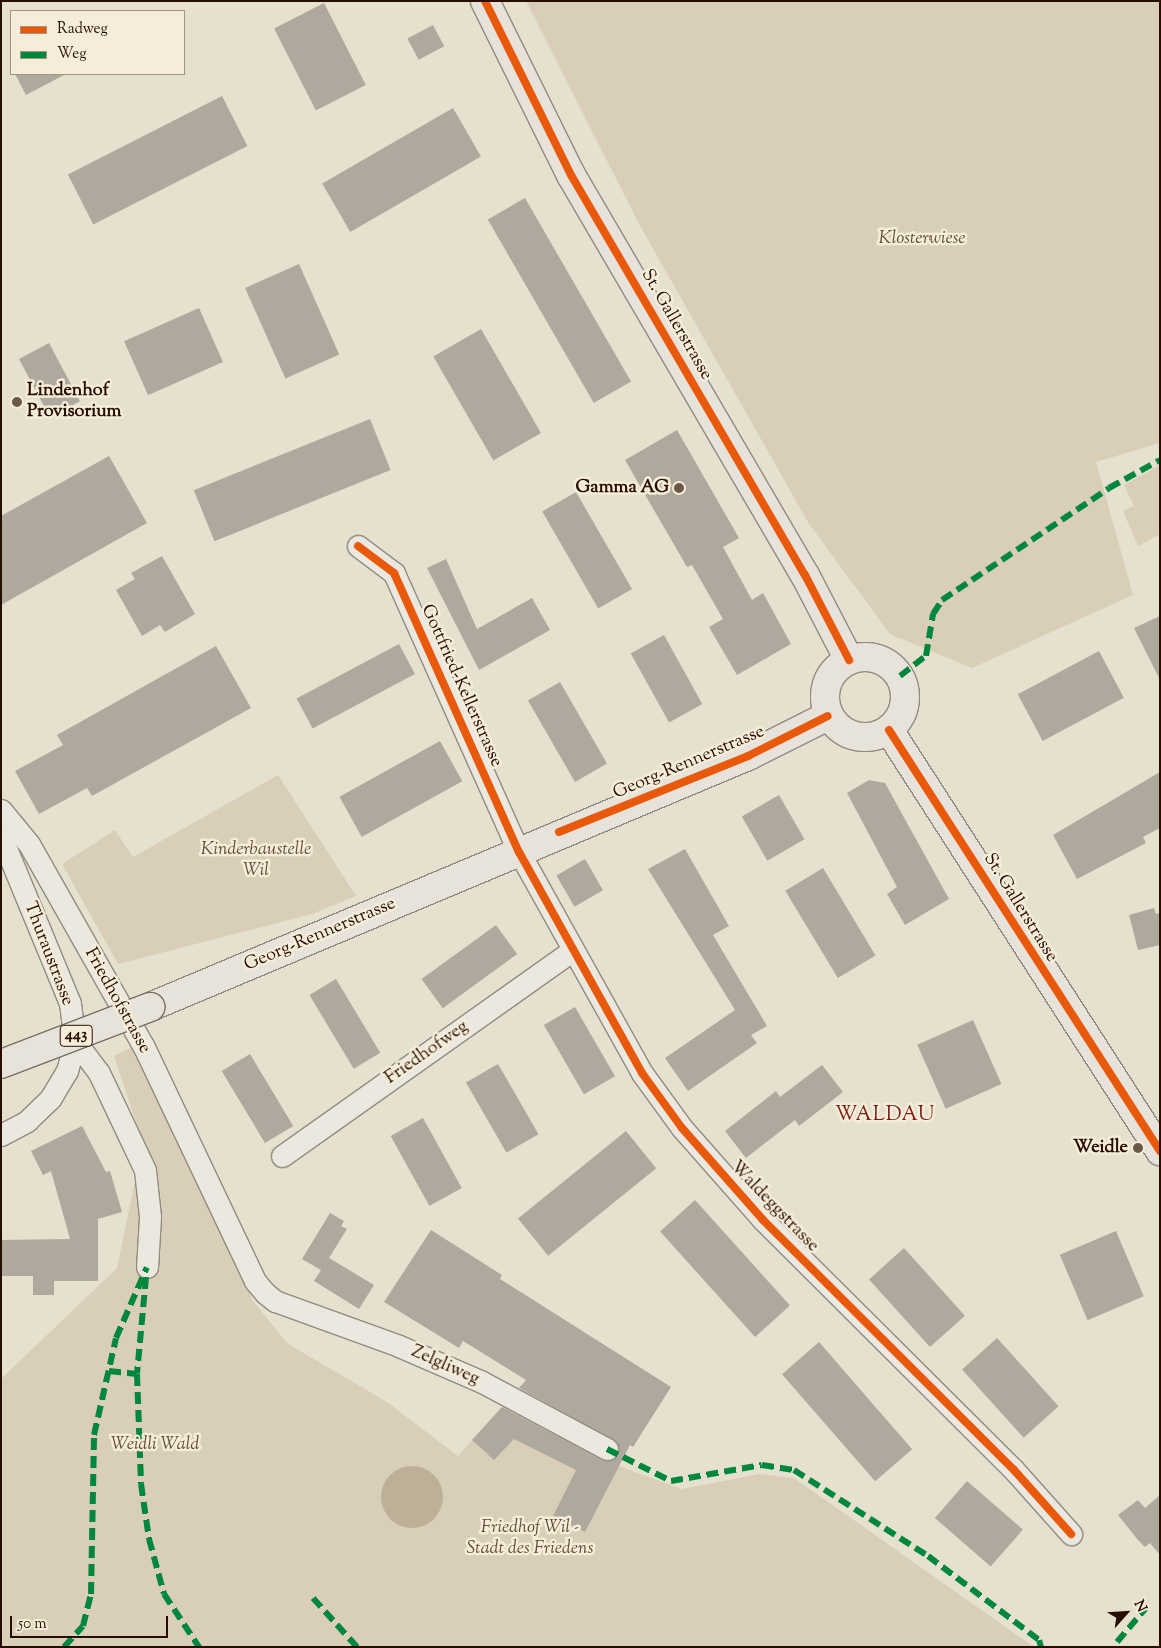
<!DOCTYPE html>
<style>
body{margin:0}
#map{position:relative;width:1161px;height:1648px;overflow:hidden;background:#e6e0cf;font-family:"Sorts Mill Goudy",serif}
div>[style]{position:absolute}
.green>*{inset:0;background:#d9ceb7}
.water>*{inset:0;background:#bdb099}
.round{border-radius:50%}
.building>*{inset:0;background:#afa99d;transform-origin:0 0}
.roads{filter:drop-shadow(1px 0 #918b7f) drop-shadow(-1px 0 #918b7f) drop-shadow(0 1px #918b7f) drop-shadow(0 -1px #918b7f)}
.minor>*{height:21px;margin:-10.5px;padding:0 10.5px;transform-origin:10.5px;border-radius:10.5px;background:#ebe8df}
.major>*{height:28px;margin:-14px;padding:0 14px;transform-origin:14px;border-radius:14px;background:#e8e3da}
.major>.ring{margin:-14px;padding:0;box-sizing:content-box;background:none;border:28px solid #e8e3da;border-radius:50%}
.bridges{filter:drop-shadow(1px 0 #766f64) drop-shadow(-1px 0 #766f64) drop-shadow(0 1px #766f64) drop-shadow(0 -1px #766f64)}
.major-bridge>*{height:28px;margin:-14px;padding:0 14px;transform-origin:14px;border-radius:14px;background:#e8e3da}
.quiet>*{height:6px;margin-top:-3px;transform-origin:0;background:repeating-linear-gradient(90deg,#00873e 0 12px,transparent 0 18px)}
.cycleway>*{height:8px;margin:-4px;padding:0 4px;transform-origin:4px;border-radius:4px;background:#e8590c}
.dots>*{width:14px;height:14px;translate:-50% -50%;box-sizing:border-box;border:2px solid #f5edd9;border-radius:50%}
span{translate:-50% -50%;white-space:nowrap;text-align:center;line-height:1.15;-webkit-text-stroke:5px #f5edd9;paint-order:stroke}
.shield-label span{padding:1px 4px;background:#f5edd9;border:1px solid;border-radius:4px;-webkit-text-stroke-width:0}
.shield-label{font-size:16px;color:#270e00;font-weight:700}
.park-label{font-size:18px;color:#614c39;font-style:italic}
.street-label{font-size:18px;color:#270e00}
.poi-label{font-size:18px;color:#270e00;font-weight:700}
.left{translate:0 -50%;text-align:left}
.right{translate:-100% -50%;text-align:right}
.quarter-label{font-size:20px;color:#7a1f14;letter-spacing:1px}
.frame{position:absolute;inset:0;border:2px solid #270e00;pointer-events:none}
.legend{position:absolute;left:10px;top:10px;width:175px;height:65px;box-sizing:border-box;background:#f5edd9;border:1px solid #a39482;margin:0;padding:6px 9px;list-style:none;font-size:15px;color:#270e00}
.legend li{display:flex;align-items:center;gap:10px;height:25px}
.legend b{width:25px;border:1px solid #a39482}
.north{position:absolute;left:1101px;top:1588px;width:50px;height:50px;-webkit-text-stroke:4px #f5edd9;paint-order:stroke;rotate:64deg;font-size:14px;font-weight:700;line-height:20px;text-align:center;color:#270e00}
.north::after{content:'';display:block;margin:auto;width:18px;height:22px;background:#270e00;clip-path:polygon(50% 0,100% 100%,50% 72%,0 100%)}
.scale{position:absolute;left:10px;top:1616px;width:158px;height:22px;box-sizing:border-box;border:2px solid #270e00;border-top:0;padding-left:6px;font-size:15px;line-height:18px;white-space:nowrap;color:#270e00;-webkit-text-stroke:4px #f5edd9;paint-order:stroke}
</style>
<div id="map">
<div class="green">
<div style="clip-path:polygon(526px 1px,1160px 1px,1160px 443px,1096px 462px,1133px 595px,972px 668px,890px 634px,809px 524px,639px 224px)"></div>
<div style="clip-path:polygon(1160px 465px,1160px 534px,1138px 546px,1123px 511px,1134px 506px,1124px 485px)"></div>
<div style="clip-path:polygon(278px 775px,356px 896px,312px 914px,118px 964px,62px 864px,115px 830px,133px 857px)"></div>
<div style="clip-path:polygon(138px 1044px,253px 1301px,288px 1344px,387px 1402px,458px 1456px,507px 1401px,619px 1466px,681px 1489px,760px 1474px,794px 1478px,1034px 1647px,1px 1647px,1px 1379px,117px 1268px,143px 1143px,114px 1056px)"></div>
</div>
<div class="water">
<div class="round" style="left:381px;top:1466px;width:62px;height:62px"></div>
</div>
<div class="building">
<div style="left:324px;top:3px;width:92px;height:56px;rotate:63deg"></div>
<div style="left:433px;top:25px;width:24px;height:29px;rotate:62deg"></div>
<div style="clip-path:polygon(15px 74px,66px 74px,26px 95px)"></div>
<div style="left:222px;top:96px;width:56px;height:173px;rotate:63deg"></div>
<div style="left:453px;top:108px;width:56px;height:151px;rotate:60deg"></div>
<div style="left:525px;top:198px;width:212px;height:43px;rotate:60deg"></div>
<div style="left:299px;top:264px;width:99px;height:59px;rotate:66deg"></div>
<div style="left:199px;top:308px;width:59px;height:82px;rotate:66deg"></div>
<div style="left:481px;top:329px;width:120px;height:55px;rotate:60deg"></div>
<div style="left:49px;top:343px;width:66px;height:34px;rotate:62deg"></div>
<div style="left:370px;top:419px;width:55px;height:190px;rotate:68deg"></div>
<div style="clip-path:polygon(677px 430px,739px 538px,723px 547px,752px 600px,763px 593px,791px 644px,737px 675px,709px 627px,723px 619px,692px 565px,687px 567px,625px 460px)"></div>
<div style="clip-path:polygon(109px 456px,147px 523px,1px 605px,1px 516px)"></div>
<div style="left:576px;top:492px;width:112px;height:39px;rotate:60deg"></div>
<div style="clip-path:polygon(162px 556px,195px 614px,165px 632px,160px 625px,142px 636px,116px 590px,135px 579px,131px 573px)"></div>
<div style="clip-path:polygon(446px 559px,477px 629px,532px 598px,550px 630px,479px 670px,427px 568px)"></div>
<div style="clip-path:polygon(1160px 616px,1160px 680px,1134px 628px)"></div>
<div style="left:664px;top:635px;width:79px;height:38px;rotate:61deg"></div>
<div style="left:399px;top:644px;width:34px;height:116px;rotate:62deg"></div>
<div style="clip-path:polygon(216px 646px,251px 708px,92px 796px,87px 788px,39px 814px,15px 771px,63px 745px,57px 735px)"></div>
<div style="left:1099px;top:651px;width:53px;height:92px;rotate:62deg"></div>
<div style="left:560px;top:682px;width:94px;height:37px;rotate:60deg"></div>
<div style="left:440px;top:741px;width:46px;height:115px;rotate:61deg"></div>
<div style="clip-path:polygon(1160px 772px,1160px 828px,1143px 837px,1146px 843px,1077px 879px,1053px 835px)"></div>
<div style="clip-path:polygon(869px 780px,885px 783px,949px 899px,905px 925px,887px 894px,897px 887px,847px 793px)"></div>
<div style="left:779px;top:795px;width:51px;height:43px;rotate:60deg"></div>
<div style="clip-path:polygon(685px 849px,729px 926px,713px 935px,767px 1026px,751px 1035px,757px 1043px,688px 1091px,665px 1058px,735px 1010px,648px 869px)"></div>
<div style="left:585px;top:859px;width:36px;height:33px;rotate:60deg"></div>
<div style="left:823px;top:868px;width:102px;height:44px;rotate:59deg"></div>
<div style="clip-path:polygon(1154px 908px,1156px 914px,1160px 913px,1160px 945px,1138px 950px,1129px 915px)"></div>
<div style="left:496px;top:925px;width:36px;height:92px;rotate:54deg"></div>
<div style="left:336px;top:979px;width:86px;height:31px;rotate:59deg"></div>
<div style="left:575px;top:1007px;width:80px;height:36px;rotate:60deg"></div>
<div style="left:973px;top:1020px;width:70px;height:61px;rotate:66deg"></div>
<div style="left:250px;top:1054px;width:84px;height:33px;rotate:59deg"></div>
<div style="left:498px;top:1064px;width:81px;height:37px;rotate:60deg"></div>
<div style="clip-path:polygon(822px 1065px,843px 1092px,799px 1126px,795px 1120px,746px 1158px,725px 1131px,776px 1091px,780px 1097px)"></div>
<div style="left:423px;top:1118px;width:80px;height:37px;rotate:61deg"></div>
<div style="clip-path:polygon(82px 1126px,106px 1172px,110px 1171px,122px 1212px,98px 1219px,98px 1281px,54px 1281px,54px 1295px,33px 1295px,33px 1276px,1px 1276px,1px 1240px,70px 1239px,51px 1171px,43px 1175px,31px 1151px)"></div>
<div style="left:626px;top:1131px;width:48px;height:139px;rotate:51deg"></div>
<div style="left:695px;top:1200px;width:142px;height:47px;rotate:48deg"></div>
<div style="clip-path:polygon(330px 1213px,344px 1221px,341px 1226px,347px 1229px,329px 1258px,374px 1285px,359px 1309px,314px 1281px,321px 1270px,302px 1259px)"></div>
<div style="clip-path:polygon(431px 1230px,502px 1275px,500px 1279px,671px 1387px,633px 1447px,630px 1445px,585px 1532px,553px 1516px,576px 1470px,514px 1439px,494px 1460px,472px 1440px,502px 1407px,602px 1460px,613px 1460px,618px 1455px,617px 1442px,519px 1388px,526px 1380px,463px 1341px,459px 1348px,384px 1302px)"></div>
<div style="left:1116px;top:1231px;width:71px;height:61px;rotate:67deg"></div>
<div style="left:904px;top:1248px;width:91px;height:47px;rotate:48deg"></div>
<div style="left:997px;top:1338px;width:92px;height:47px;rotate:48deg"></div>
<div style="left:819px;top:1342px;width:142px;height:49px;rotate:49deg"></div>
<div style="left:967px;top:1481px;width:74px;height:49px;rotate:41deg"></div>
<div style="clip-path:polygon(1160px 1495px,1160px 1555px,1150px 1543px,1145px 1547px,1138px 1540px,1118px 1515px,1138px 1500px,1145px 1508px)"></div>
</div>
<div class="roads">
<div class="minor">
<div style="left:358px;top:546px;width:45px;rotate:36.9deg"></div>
<div style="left:394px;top:573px;width:306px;rotate:65.9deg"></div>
<div style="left:519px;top:852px;width:253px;rotate:60.9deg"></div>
<div style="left:642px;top:1073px;width:68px;rotate:54deg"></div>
<div style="left:682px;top:1128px;width:123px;rotate:48.6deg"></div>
<div style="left:763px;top:1220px;width:354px;rotate:44.9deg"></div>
<div style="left:1014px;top:1470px;width:86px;rotate:48.3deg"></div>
<div style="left:1px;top:810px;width:44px;rotate:50.5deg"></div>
<div style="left:29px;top:844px;width:233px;rotate:60.5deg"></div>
<div style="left:144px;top:1047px;width:259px;rotate:64.6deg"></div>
<div style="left:255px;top:1281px;width:16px;rotate:50deg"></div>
<div style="left:265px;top:1293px;width:13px;rotate:39deg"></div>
<div style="left:275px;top:1301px;width:132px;rotate:19.9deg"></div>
<div style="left:399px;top:1346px;width:90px;rotate:23.4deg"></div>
<div style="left:482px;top:1382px;width:142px;rotate:28.2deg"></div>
<div style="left:1px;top:836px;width:181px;rotate:67.6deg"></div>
<div style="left:70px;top:1003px;width:38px;rotate:83deg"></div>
<div style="left:75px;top:1041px;width:40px;rotate:53deg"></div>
<div style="left:99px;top:1073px;width:107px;rotate:64.6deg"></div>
<div style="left:145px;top:1170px;width:47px;rotate:83.9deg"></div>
<div style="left:150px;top:1217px;width:50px;rotate:93.4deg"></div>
<div style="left:1px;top:1135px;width:30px;rotate:-28deg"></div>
<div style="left:27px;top:1121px;width:32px;rotate:-44deg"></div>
<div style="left:50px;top:1099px;width:33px;rotate:-59deg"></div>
<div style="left:67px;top:1071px;width:31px;rotate:-75deg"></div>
<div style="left:282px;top:1156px;width:354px;rotate:-35.3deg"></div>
</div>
<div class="major">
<div style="left:485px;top:1px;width:194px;rotate:63.7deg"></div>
<div style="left:571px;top:175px;width:463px;rotate:59.7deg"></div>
<div style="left:805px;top:575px;width:96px;rotate:62.6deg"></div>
<div class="ring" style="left:825px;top:657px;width:52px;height:52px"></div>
<div style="left:889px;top:730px;width:501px;rotate:57.23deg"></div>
<div style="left:150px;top:1007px;width:649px;rotate:-22.77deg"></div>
<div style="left:748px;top:756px;width:89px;rotate:-26.6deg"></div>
</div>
</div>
<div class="bridges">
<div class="major-bridge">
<div style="left:1px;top:1064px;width:160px;rotate:-20.9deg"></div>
</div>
</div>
<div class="quiet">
<div style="left:900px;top:676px;width:33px;rotate:-38deg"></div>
<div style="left:926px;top:656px;width:43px;rotate:-80.5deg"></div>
<div style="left:933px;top:614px;width:17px;rotate:-57deg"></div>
<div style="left:942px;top:600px;width:201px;rotate:-33.8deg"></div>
<div style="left:1109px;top:488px;width:58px;rotate:-28.8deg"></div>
<div style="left:146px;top:1277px;width:97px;rotate:95.3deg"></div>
<div style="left:137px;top:1374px;width:110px;rotate:87.9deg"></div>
<div style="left:141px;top:1484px;width:56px;rotate:81.7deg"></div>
<div style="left:149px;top:1539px;width:57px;rotate:74.7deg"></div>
<div style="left:164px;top:1594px;width:64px;rotate:56.6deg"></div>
<div style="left:109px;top:1371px;width:28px;rotate:6deg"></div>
<div style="left:607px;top:1449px;width:72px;rotate:26.6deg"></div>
<div style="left:671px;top:1481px;width:92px;rotate:-10deg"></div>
<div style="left:762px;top:1465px;width:32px;rotate:9deg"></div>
<div style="left:794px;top:1470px;width:159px;rotate:32.7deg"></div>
<div style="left:928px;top:1556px;width:139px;rotate:37.1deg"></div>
<div style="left:1039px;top:1640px;width:7px;rotate:74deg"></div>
<div style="left:313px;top:1598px;width:66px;rotate:48.1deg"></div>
<div style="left:1117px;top:1642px;width:52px;rotate:-49.6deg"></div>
<div style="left:64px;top:1647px;width:28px;rotate:-48deg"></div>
<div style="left:83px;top:1626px;width:33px;rotate:-76deg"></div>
<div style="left:91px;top:1594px;width:159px;rotate:-88.9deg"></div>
<div style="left:94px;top:1435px;width:99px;rotate:-77.2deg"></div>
<div style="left:116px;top:1338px;width:77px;rotate:-66.4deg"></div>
</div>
<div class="cycleway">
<div style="left:485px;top:1px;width:194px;rotate:63.7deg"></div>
<div style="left:571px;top:175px;width:463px;rotate:59.7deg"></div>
<div style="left:805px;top:575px;width:96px;rotate:62.6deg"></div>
<div style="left:358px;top:546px;width:45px;rotate:36.9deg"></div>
<div style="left:394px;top:573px;width:306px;rotate:65.9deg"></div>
<div style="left:519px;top:852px;width:253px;rotate:60.9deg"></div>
<div style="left:642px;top:1073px;width:68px;rotate:54deg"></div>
<div style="left:682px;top:1128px;width:123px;rotate:48.6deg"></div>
<div style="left:763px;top:1220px;width:354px;rotate:44.9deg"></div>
<div style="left:1014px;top:1470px;width:86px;rotate:48.3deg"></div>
<div style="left:889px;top:730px;width:501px;rotate:57.23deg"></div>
<div style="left:559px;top:832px;width:204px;rotate:-21.9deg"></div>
<div style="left:748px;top:756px;width:89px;rotate:-26.6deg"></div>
</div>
<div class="dots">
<div style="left:17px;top:402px;background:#6a5848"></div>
<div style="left:679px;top:488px;background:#6a5848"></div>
<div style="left:1138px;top:1148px;background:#6a5848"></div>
</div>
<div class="shield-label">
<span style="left:76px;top:1036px">443</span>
</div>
<div class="park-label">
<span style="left:922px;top:239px">Klosterwiese</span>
<span style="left:256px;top:861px">Kinderbaustelle<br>Wil</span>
<span style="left:155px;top:1445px">Weidli Wald</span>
<span style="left:530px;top:1539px">Friedhof Wil -<br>Stadt des Friedens</span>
</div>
<div class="street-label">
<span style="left:676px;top:325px;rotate:60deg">St. Gallerstrasse</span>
<span style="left:461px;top:686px;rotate:66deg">Gottfried-Kellerstrasse</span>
<span style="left:689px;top:763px;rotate:-23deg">Georg-Rennerstrasse</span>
<span style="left:1020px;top:908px;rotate:58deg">St. Gallerstrasse</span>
<span style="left:320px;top:935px;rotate:-23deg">Georg-Rennerstrasse</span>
<span style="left:48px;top:954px;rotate:69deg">Thuraustrasse</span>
<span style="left:117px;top:1001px;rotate:61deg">Friedhofstrasse</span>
<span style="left:427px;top:1053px;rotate:-35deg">Friedhofweg</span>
<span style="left:774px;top:1207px;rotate:46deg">Waldeggstrasse</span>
<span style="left:445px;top:1366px;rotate:24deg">Zelgliweg</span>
</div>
<div class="poi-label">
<span class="left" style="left:27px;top:402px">Lindenhof<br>Provisorium</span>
<span class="right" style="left:669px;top:488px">Gamma AG</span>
<span class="right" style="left:1128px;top:1148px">Weidle</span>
</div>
<div class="quarter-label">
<span style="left:885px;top:1115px">WALDAU</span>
</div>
<div class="frame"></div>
<ul class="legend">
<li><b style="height:6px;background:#e8590c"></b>Radweg</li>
<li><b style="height:6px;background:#00873e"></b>Weg</li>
</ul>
<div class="north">N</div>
<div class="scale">50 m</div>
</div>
